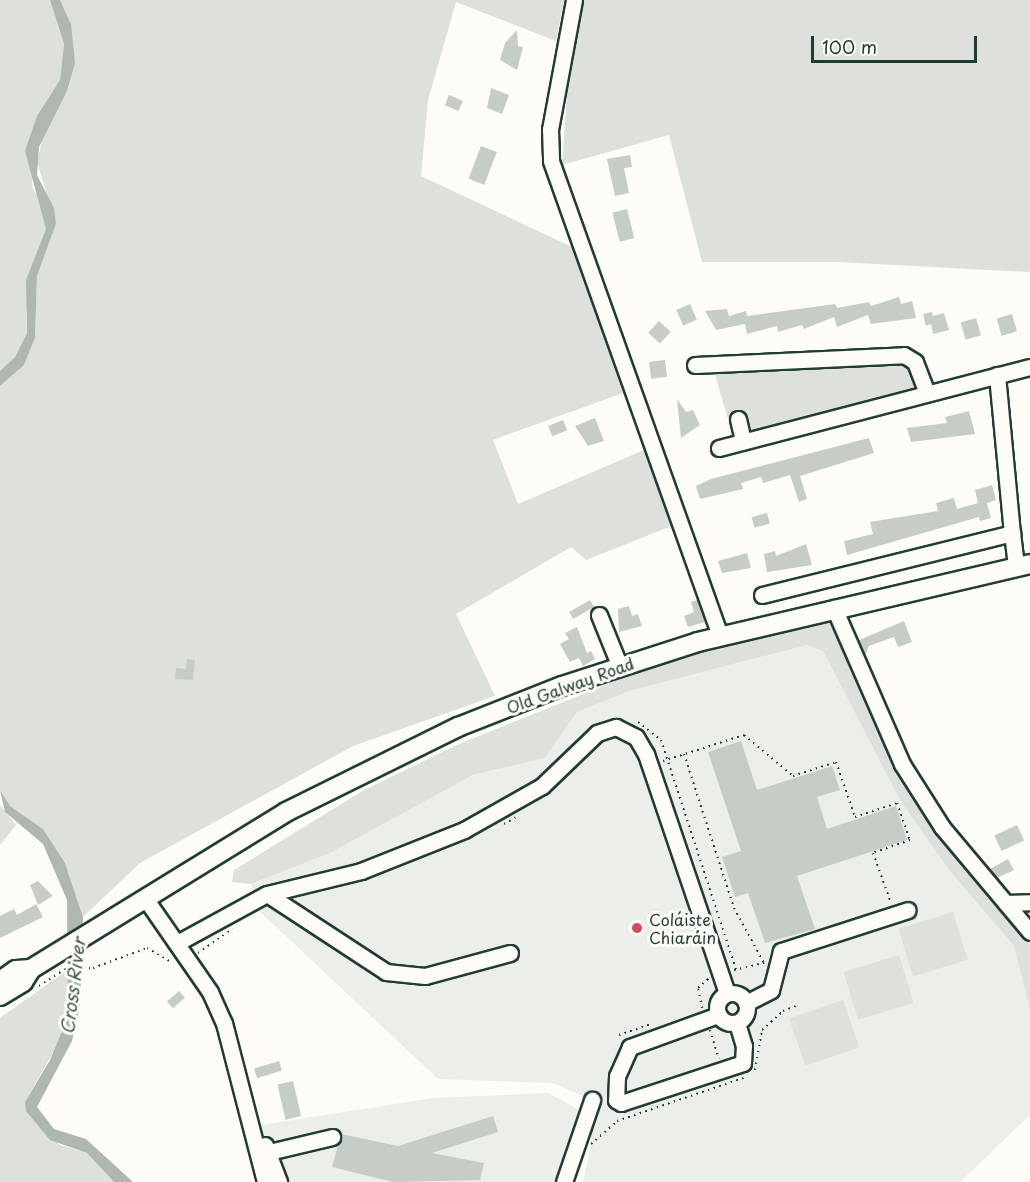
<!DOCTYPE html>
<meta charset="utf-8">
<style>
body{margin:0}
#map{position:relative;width:1030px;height:1182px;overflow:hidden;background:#fdfcf7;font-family:"Playpen Sans",sans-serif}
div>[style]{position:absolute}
.built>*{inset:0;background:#eceee9}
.green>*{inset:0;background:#dde0db;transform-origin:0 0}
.water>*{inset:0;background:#aeb8b1}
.building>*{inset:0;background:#c6cdc7;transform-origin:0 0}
.path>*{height:2px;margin-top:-1px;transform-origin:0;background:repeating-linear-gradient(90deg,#1f3d34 0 1.5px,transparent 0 6px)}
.roads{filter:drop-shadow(2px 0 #1f3d34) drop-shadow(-2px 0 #1f3d34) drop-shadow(0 2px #1f3d34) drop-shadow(0 -2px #1f3d34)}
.minor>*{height:15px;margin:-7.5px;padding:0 7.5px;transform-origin:7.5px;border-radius:7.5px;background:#fdfcf7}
.minor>.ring{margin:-7.5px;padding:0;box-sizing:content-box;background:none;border:15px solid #fdfcf7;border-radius:50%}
.major>*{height:18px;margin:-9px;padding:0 9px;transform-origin:9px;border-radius:9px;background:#fdfcf7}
.dots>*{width:16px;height:16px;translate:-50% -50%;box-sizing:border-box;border:3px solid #fdfcf7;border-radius:50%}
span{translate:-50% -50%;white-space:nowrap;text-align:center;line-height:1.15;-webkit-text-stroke:6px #fdfcf7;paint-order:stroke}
.street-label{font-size:16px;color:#1f3d34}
.poi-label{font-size:16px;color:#1f3d34}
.left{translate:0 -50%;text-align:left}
.water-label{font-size:18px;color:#435c53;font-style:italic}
.scale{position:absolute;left:811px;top:36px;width:166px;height:27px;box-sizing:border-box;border:3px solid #1f3d34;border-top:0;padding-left:8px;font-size:18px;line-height:21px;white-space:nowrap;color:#1f3d34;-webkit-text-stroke:4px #fdfcf7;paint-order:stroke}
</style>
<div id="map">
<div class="built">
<div style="clip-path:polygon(807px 645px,823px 651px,900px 800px,949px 870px,1014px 946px,1030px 1009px,1030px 1115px,960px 1182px,583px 1182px,591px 1144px,592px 1100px,553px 1083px,438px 1079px,257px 909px,251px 884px,330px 853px,473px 775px,545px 758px,577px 712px,629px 691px)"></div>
<div style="clip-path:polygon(548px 1093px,583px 1112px,563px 1182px,273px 1182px,261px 1125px,433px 1098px)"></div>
</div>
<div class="green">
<div style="clip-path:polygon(0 0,50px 0,64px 44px,60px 81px,37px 116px,32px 187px,44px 207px,46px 229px,26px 313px,27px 333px,15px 357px,0 371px)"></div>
<div style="clip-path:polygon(60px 0,564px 0,556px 41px,456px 2px,428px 100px,421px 176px,572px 247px,623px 393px,493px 440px,518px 504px,644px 450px,679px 523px,586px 560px,571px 547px,456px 614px,495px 696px,353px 746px,140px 863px,83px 917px,65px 863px,43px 829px,10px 806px,0 790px,0 386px,24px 365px,35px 338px,37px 276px,56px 224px,37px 162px,45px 128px,67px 91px,71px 24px)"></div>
<div style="clip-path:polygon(580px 0,1030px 0,1030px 272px,838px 262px,702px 262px,669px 135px,562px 165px,570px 53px)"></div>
<div style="clip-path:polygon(909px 362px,917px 381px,909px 395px,756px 435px,746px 425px,733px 437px,715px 374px)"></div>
<div style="clip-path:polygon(823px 618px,832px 623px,905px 780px,1030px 944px,1030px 1009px,1014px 946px,949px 870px,900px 800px,823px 651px,807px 645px,629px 691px,577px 712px,545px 758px,473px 775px,330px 853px,251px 884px,232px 882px,234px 870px,364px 790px,459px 744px,663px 662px)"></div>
<div style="clip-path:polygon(0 805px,16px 825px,0 845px)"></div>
<div style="left:953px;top:912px;width:50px;height:57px;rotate:73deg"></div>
<div style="left:899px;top:955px;width:50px;height:58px;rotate:73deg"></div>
<div style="clip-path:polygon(66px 971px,70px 990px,60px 1040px,25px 1102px,43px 1130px,60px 1145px,87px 1153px,114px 1182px,0 1182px,0 1018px)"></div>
<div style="left:843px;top:1000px;width:50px;height:57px;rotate:71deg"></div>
</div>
<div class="water">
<div style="clip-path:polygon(50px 0,60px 0,71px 24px,75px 63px,67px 91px,39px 147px,37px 175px,54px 208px,56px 224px,37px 276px,35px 338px,24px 365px,0 386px,0 371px,15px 357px,27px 333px,26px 280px,46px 229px,25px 151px,37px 116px,60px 80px,64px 44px)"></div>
<div style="clip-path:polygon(0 790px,10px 806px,43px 829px,65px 863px,83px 917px,80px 1006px,72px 1041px,37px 1107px,54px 1129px,86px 1139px,133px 1182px,114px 1182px,87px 1153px,50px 1140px,26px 1111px,25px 1102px,50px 1060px,68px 1017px,67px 900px,43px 844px,5px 812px)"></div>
</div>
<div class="building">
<div style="clip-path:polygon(517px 30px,518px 46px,523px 47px,517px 70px,500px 60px,505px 43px)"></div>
<div style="clip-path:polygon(491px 88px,509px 95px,502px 114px,487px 108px)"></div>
<div style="left:449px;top:95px;width:15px;height:11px;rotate:23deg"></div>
<div style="left:481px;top:146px;width:17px;height:35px;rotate:21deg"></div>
<div style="clip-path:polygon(630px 155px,632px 167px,624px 168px,629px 193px,615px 196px,607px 159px)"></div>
<div style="left:627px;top:209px;width:30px;height:15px;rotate:76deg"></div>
<div style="clip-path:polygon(899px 297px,901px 304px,912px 301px,916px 318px,871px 324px,868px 315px,837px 327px,834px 317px,804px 329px,802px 325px,778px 332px,777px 326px,747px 334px,745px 324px,716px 330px,705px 311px,727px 309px,729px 316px,746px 311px,747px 316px,835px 304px,837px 308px,869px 302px,871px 306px)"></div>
<div style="left:690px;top:304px;width:17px;height:15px;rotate:66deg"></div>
<div style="clip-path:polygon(932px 312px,933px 316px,944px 313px,949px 330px,933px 334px,931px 324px,926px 326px,923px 314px)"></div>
<div style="left:1012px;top:314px;width:18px;height:16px;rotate:74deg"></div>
<div style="left:976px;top:318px;width:18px;height:16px;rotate:74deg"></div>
<div style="left:659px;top:321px;width:16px;height:16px;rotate:43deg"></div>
<div style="left:665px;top:360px;width:17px;height:16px;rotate:83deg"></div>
<div style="clip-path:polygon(677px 399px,686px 412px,693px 410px,700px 425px,681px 438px)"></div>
<div style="clip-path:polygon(969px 411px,975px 434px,911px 442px,907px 428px,947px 423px,945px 417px)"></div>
<div style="clip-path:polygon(595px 418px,604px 441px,588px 446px,575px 426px)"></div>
<div style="left:563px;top:420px;width:11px;height:16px;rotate:68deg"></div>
<div style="clip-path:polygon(869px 438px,874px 453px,800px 476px,807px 499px,799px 502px,790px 475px,763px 483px,761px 477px,741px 483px,743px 489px,700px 499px,696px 486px,711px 479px)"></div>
<div style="clip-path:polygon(992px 485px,996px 500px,987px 503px,991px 518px,980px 521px,979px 517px,847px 555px,844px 541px,873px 534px,870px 522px,938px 511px,936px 503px,954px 498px,957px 509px,978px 503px,975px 490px)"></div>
<div style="left:767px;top:513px;width:11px;height:16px;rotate:75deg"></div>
<div style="clip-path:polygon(806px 544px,812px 565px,767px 572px,764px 554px,775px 551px,776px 556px)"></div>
<div style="clip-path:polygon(747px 553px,751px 568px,722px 573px,718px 561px)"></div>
<div style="left:590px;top:600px;width:8px;height:24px;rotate:60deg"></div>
<div style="clip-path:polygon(697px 600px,705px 622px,688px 627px,684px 616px,694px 612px,691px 602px)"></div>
<div style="clip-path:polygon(629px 606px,632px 616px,638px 614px,642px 626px,619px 632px,618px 609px)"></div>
<div style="clip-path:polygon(904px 621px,912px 642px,898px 647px,894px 637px,869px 646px,865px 656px,859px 640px)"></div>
<div style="clip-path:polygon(577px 627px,587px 653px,591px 651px,595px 659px,583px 666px,579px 658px,570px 662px,560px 644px,569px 639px,565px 633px)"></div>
<div style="clip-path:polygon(187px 659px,195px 660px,193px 680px,175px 679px,176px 668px,186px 669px)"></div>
<div style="clip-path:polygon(741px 741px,757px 790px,832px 766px,840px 790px,817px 797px,827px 829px,896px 806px,907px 840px,797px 876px,815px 929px,765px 943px,748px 893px,735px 897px,722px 857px,741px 851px,708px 752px)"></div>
<div style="left:1017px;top:825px;width:17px;height:25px;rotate:65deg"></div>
<div style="clip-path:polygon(1008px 859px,1014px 870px,997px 878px,990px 869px)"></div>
<div style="clip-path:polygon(38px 881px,53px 896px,38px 905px,30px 885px)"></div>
<div style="clip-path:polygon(36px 904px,43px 917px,0 938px,0 916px,14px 909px,17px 915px)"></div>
<div style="left:179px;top:991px;width:9px;height:16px;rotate:49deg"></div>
<div style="left:279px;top:1061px;width:10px;height:26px;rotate:73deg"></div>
<div style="left:293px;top:1081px;width:36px;height:16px;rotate:77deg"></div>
<div style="clip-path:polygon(493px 1116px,498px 1132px,432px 1153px,484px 1163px,480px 1180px,393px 1182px,332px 1167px,341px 1134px,398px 1146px)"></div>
</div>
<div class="path">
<div style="left:638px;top:722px;width:29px;rotate:38deg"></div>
<div style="left:661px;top:740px;width:242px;rotate:71.9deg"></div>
<div style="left:684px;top:754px;width:162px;rotate:72deg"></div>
<div style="left:734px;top:908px;width:63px;rotate:61.4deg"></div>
<div style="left:663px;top:761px;width:85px;rotate:-17.8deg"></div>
<div style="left:744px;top:735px;width:64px;rotate:39.9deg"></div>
<div style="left:793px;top:776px;width:45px;rotate:-18deg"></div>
<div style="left:836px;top:762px;width:58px;rotate:70.9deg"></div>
<div style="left:855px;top:817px;width:44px;rotate:-18.4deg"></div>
<div style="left:897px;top:803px;width:39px;rotate:71deg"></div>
<div style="left:910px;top:840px;width:39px;rotate:161deg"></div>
<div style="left:873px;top:853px;width:53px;rotate:70.2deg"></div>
<div style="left:504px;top:824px;width:13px;rotate:-29deg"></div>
<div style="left:198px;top:953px;width:42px;rotate:-35.2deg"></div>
<div style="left:734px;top:970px;width:31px;rotate:-13deg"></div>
<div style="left:39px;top:986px;width:31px;rotate:-33deg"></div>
<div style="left:65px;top:969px;width:28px;rotate:-2deg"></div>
<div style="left:93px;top:968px;width:58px;rotate:-20.3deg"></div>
<div style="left:147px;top:948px;width:30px;rotate:30deg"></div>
<div style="left:702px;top:1008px;width:20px;rotate:-101deg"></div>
<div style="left:698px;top:988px;width:15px;rotate:-42deg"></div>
<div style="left:710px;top:1030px;width:30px;rotate:73deg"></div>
<div style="left:619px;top:1035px;width:34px;rotate:-19deg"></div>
<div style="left:755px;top:1070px;width:41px;rotate:-80.1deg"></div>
<div style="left:762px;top:1030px;width:28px;rotate:-42deg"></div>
<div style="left:783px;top:1011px;width:14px;rotate:-21deg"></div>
<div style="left:591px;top:1144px;width:35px;rotate:-41deg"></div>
<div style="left:617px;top:1121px;width:136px;rotate:-18.8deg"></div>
</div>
<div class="roads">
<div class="minor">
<div style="left:574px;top:0;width:131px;rotate:100.5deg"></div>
<div style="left:550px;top:129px;width:32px;rotate:88deg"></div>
<div style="left:551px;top:161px;width:504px;rotate:70.41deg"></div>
<div style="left:695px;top:365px;width:209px;rotate:-2.7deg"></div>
<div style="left:904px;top:355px;width:13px;rotate:32deg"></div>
<div style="left:915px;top:362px;width:33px;rotate:69deg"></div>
<div style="left:997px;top:375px;width:159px;rotate:84.6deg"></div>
<div style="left:738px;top:419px;width:23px;rotate:77deg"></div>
<div style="left:719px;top:448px;width:321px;rotate:-14.6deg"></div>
<div style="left:762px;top:595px;width:258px;rotate:-13.9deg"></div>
<div style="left:1012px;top:533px;width:34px;rotate:83deg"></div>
<div style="left:834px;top:608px;width:170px;rotate:66.4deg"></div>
<div style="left:902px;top:764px;width:75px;rotate:57.6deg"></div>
<div style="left:942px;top:827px;width:137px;rotate:50deg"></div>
<div style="left:599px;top:615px;width:56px;rotate:68deg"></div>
<div style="left:267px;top:894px;width:142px;rotate:33.2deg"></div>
<div style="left:386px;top:972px;width:39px;rotate:6deg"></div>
<div style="left:425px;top:976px;width:88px;rotate:-15.1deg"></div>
<div style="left:145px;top:898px;width:114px;rotate:55.3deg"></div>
<div style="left:210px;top:992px;width:34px;rotate:66deg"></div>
<div style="left:224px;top:1023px;width:164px;rotate:75.5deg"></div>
<div style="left:1006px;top:903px;width:24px;rotate:-2deg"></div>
<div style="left:177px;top:943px;width:102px;rotate:-28.6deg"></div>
<div style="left:267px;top:894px;width:97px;rotate:-13.7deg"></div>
<div style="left:361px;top:871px;width:111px;rotate:-21.7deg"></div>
<div style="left:464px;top:830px;width:90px;rotate:-29.4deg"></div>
<div style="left:542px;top:786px;width:76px;rotate:-43.9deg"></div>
<div style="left:597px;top:733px;width:20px;rotate:-18deg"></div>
<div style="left:616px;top:727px;width:22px;rotate:27deg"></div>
<div style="left:636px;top:737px;width:20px;rotate:60deg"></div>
<div style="left:646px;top:754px;width:252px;rotate:71.3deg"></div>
<div class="ring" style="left:717px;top:993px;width:15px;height:15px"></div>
<div style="left:746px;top:1003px;width:28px;rotate:-27deg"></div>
<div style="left:771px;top:990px;width:40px;rotate:-75.6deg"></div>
<div style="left:781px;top:951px;width:133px;rotate:-17.9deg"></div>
<div style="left:718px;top:1015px;width:94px;rotate:160deg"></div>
<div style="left:630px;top:1047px;width:32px;rotate:114deg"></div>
<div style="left:617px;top:1076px;width:24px;rotate:92deg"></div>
<div style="left:616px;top:1100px;width:6px;rotate:31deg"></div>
<div style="left:621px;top:1103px;width:128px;rotate:-18.2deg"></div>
<div style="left:743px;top:1063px;width:17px;rotate:-87deg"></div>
<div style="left:744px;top:1046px;width:24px;rotate:-107deg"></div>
<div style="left:265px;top:1145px;width:40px;rotate:69deg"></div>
<div style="left:269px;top:1152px;width:65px;rotate:-13.4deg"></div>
<div style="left:564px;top:1182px;width:87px;rotate:-71.1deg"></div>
</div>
<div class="major">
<div style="left:0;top:981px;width:19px;rotate:-35deg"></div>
<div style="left:16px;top:970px;width:15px;rotate:-4deg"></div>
<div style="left:31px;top:969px;width:299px;rotate:-31.6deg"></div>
<div style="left:286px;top:812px;width:192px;rotate:-26.3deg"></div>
<div style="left:458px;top:727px;width:112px;rotate:-21.5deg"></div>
<div style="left:562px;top:686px;width:143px;rotate:-17.9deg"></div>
<div style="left:698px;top:642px;width:341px;rotate:-13.2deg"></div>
<div style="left:0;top:996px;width:27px;rotate:-31deg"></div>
<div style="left:23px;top:982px;width:15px;rotate:-58deg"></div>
</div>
</div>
<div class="dots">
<div style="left:637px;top:928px;background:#d1495b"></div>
</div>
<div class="street-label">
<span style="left:570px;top:685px;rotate:-20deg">Old Galway Road</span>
</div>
<div class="poi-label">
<span class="left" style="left:649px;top:928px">Coláiste<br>Chiaráin</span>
</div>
<div class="water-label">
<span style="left:73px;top:986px;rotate:-83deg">Cross River</span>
</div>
<div class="scale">100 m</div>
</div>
